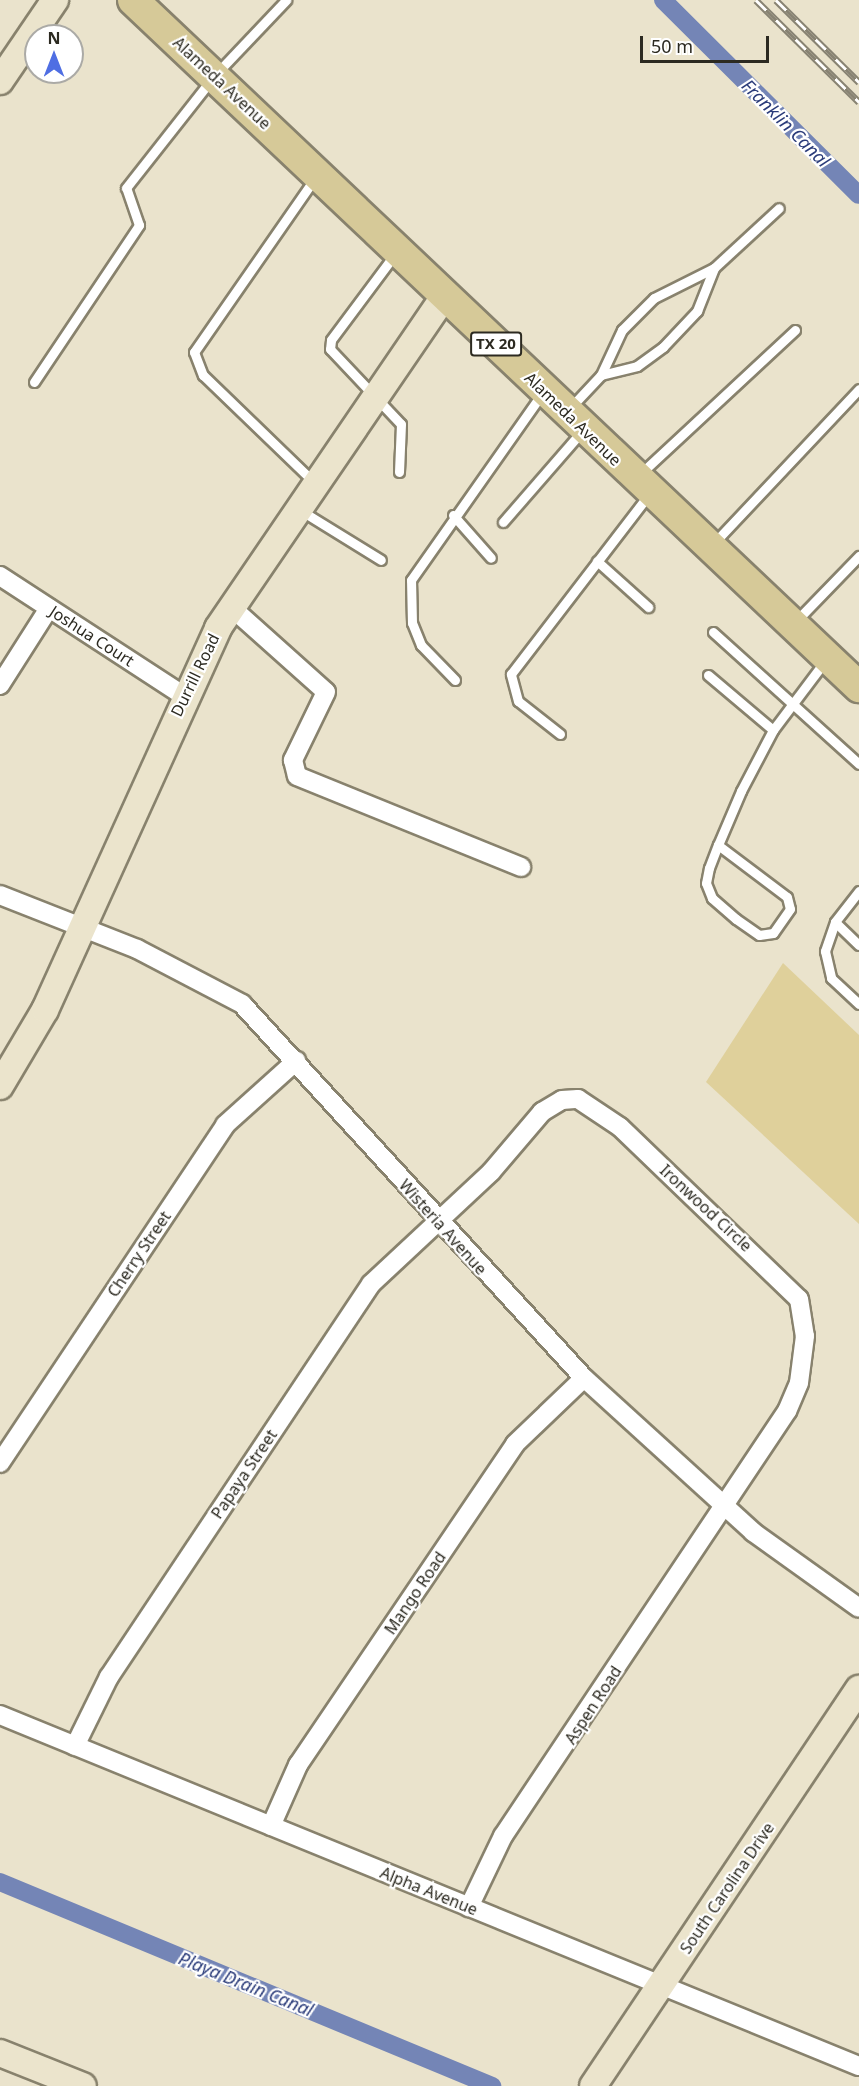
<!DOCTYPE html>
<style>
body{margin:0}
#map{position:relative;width:859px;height:2086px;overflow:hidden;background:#eae3cc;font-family:"Noto Sans",sans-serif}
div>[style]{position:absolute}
.green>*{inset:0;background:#dfd09b}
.stream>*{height:5px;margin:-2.5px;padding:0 2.5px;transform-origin:2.5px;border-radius:2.5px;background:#7485b6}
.canal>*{height:18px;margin:-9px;padding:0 9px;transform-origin:9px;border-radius:9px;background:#7485b6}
.roads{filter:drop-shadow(2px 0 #88826d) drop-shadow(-2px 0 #88826d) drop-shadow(0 2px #88826d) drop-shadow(0 -2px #88826d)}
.lane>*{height:9px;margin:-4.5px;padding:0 4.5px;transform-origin:4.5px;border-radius:4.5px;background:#fff}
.street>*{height:18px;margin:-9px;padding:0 9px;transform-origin:9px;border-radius:9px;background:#fff}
.secondary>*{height:26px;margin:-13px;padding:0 13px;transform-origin:13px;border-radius:13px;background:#ebe4cc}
.primary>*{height:30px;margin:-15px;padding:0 15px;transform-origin:15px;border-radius:15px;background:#d6c998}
.rail>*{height:7px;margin-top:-3.5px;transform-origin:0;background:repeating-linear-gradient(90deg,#fff 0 14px,#888373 0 28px);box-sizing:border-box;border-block:2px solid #888373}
span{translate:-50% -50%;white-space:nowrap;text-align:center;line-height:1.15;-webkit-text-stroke:4.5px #fff;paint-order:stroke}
.shield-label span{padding:2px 4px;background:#fff;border:2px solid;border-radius:4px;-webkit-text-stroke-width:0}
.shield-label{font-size:15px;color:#2c2a21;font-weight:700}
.street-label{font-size:16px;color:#2c2a21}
.water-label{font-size:18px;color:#2b3c7a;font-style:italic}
.north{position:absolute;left:24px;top:24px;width:60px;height:60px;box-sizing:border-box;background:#fff;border:2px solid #abaaa6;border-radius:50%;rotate:0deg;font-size:16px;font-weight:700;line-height:24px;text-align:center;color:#2c2a21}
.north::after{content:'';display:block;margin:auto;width:21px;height:27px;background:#4f6ee3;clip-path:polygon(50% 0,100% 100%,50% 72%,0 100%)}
.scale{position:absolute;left:640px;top:36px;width:129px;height:27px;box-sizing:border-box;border:3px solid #2c2a21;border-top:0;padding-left:8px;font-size:18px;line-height:21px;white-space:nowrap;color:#2c2a21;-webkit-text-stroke:4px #fff;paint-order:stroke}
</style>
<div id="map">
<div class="green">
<div style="clip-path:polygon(783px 963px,859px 1035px,859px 1224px,706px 1082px)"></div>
</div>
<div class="stream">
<div style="left:666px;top:3px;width:4px;rotate:-56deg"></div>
</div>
<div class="canal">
<div style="left:663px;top:0;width:276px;rotate:44.9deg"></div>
<div style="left:0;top:1882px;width:533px;rotate:22.52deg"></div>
</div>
<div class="roads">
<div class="lane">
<div style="left:315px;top:178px;width:212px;rotate:124.8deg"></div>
<div style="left:194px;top:352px;width:25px;rotate:69deg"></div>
<div style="left:203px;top:375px;width:156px;rotate:44deg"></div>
<div style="left:395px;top:254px;width:107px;rotate:126.7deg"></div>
<div style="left:331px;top:340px;width:9px;rotate:96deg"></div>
<div style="left:330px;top:349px;width:103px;rotate:46.6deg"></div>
<div style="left:401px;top:424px;width:48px;rotate:92.4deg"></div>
<div style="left:601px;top:375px;width:37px;rotate:-14deg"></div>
<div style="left:637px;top:366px;width:32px;rotate:-36deg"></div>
<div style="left:663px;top:347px;width:50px;rotate:-46.6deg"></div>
<div style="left:697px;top:311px;width:46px;rotate:-68.4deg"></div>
<div style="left:34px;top:382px;width:189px;rotate:-56.2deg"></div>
<div style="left:139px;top:225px;width:39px;rotate:-109deg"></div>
<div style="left:126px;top:188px;width:142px;rotate:-51.8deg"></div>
<div style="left:214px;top:76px;width:105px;rotate:-46.5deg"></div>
<div style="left:570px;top:408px;width:45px;rotate:-46.8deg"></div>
<div style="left:601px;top:375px;width:50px;rotate:-65deg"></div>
<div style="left:622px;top:330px;width:45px;rotate:-45deg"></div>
<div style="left:654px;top:298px;width:67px;rotate:-26.6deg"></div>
<div style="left:714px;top:268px;width:88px;rotate:-42.7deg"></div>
<div style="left:639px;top:475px;width:213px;rotate:-42.9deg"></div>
<div style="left:300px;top:510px;width:95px;rotate:31.7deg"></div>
<div style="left:453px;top:515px;width:57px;rotate:48.5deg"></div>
<div style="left:503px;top:522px;width:121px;rotate:-49deg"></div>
<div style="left:713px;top:544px;width:213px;rotate:-46.7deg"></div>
<div style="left:597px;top:561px;width:69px;rotate:42deg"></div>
<div style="left:796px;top:621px;width:91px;rotate:-45.9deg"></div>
<div style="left:713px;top:632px;width:197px;rotate:42.1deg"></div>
<div style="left:708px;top:675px;width:85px;rotate:40.2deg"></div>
<div style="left:455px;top:680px;width:49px;rotate:-134.2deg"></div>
<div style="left:421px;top:645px;width:24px;rotate:-112deg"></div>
<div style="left:412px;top:623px;width:43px;rotate:-91.3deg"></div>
<div style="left:411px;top:580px;width:230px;rotate:-54.9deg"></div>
<div style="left:560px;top:734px;width:53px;rotate:-141.8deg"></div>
<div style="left:518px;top:701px;width:28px;rotate:-105deg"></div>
<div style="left:511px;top:674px;width:227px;rotate:-52.5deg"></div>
<div style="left:718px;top:845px;width:86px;rotate:37deg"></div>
<div style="left:787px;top:897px;width:12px;rotate:76deg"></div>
<div style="left:790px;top:909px;width:29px;rotate:125deg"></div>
<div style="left:773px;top:933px;width:14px;rotate:172deg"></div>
<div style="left:759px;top:935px;width:28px;rotate:-145deg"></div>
<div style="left:736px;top:919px;width:32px;rotate:-139deg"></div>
<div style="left:712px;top:898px;width:16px;rotate:-112deg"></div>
<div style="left:706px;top:883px;width:15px;rotate:-79deg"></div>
<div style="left:709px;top:868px;width:25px;rotate:-69deg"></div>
<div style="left:718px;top:845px;width:59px;rotate:-66.9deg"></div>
<div style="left:741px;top:791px;width:69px;rotate:-62.3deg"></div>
<div style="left:773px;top:730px;width:86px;rotate:-53deg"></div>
<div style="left:859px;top:891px;width:39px;rotate:128deg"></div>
<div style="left:835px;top:922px;width:31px;rotate:109deg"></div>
<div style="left:825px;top:951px;width:28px;rotate:77deg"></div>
<div style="left:831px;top:978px;width:38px;rotate:43deg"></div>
<div style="left:835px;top:922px;width:33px;rotate:44deg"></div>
</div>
<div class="street">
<div style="left:0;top:576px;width:220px;rotate:33.1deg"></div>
<div style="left:231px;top:607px;width:127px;rotate:41.8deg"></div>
<div style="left:326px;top:692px;width:76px;rotate:115.9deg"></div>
<div style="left:293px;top:760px;width:16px;rotate:76deg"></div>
<div style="left:297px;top:776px;width:242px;rotate:22.1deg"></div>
<div style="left:0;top:685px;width:91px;rotate:-57.5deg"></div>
<div style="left:0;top:895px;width:147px;rotate:21.5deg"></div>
<div style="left:137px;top:949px;width:119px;rotate:27.6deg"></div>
<div style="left:242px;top:1004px;width:507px;rotate:47.56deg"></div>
<div style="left:584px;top:1378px;width:229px;rotate:42.3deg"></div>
<div style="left:753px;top:1532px;width:130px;rotate:35.6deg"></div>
<div style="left:0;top:1463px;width:406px;rotate:-56.3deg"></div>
<div style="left:225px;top:1125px;width:96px;rotate:-42deg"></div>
<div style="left:0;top:1715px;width:928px;rotate:22.23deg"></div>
<div style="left:75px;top:1746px;width:77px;rotate:-63.8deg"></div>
<div style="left:109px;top:1677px;width:472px;rotate:-56.3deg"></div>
<div style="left:371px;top:1284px;width:164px;rotate:-43deg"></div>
<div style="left:491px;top:1172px;width:79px;rotate:-49.6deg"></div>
<div style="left:542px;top:1112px;width:23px;rotate:-31deg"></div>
<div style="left:562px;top:1100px;width:16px;rotate:-4deg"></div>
<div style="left:578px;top:1099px;width:50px;rotate:33.7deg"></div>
<div style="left:620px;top:1127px;width:248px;rotate:43.9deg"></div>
<div style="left:799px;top:1299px;width:37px;rotate:81deg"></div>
<div style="left:805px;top:1336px;width:47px;rotate:97.3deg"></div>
<div style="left:799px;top:1383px;width:30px;rotate:113deg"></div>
<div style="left:787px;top:1411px;width:511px;rotate:123.75deg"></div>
<div style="left:503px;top:1836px;width:79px;rotate:115.6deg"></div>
<div style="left:271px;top:1826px;width:67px;rotate:-66.1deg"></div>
<div style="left:298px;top:1765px;width:387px;rotate:-55.9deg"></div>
<div style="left:515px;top:1444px;width:95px;rotate:-43.7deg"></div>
</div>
<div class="secondary">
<div style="left:0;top:81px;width:98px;rotate:-55.8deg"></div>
<div style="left:0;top:1086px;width:88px;rotate:-59.4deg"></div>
<div style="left:45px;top:1010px;width:419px;rotate:-65.6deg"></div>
<div style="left:218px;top:628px;width:403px;rotate:-55.7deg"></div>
<div style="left:0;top:2053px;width:89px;rotate:21.7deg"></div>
<div style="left:593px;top:2086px;width:478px;rotate:-56.2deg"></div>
</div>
<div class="primary">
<div style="left:133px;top:0;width:1000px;rotate:43.42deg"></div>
</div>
</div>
<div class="rail">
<div style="left:756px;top:0;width:145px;rotate:44.7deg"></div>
<div style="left:776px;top:0;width:117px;rotate:44.7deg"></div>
</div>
<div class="shield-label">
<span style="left:496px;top:344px">TX 20</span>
</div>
<div class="street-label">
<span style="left:222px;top:83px;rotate:43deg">Alameda Avenue</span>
<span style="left:573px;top:419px;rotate:44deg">Alameda Avenue</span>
<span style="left:92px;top:636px;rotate:33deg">Joshua Court</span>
<span style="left:195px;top:675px;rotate:-64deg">Durrill Road</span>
<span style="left:706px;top:1208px;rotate:43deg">Ironwood Circle</span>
<span style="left:443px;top:1227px;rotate:48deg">Wisteria Avenue</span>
<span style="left:139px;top:1254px;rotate:-56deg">Cherry Street</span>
<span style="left:244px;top:1474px;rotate:-56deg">Papaya Street</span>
<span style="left:415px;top:1593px;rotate:-56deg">Mango Road</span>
<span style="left:593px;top:1705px;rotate:-57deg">Aspen Road</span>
<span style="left:727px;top:1888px;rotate:-56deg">South Carolina Drive</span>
<span style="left:429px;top:1891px;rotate:22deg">Alpha Avenue</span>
</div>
<div class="water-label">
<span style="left:786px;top:123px;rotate:45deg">Franklin Canal</span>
<span style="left:246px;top:1984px;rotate:22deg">Playa Drain Canal</span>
</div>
<div class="north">N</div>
<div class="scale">50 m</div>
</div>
